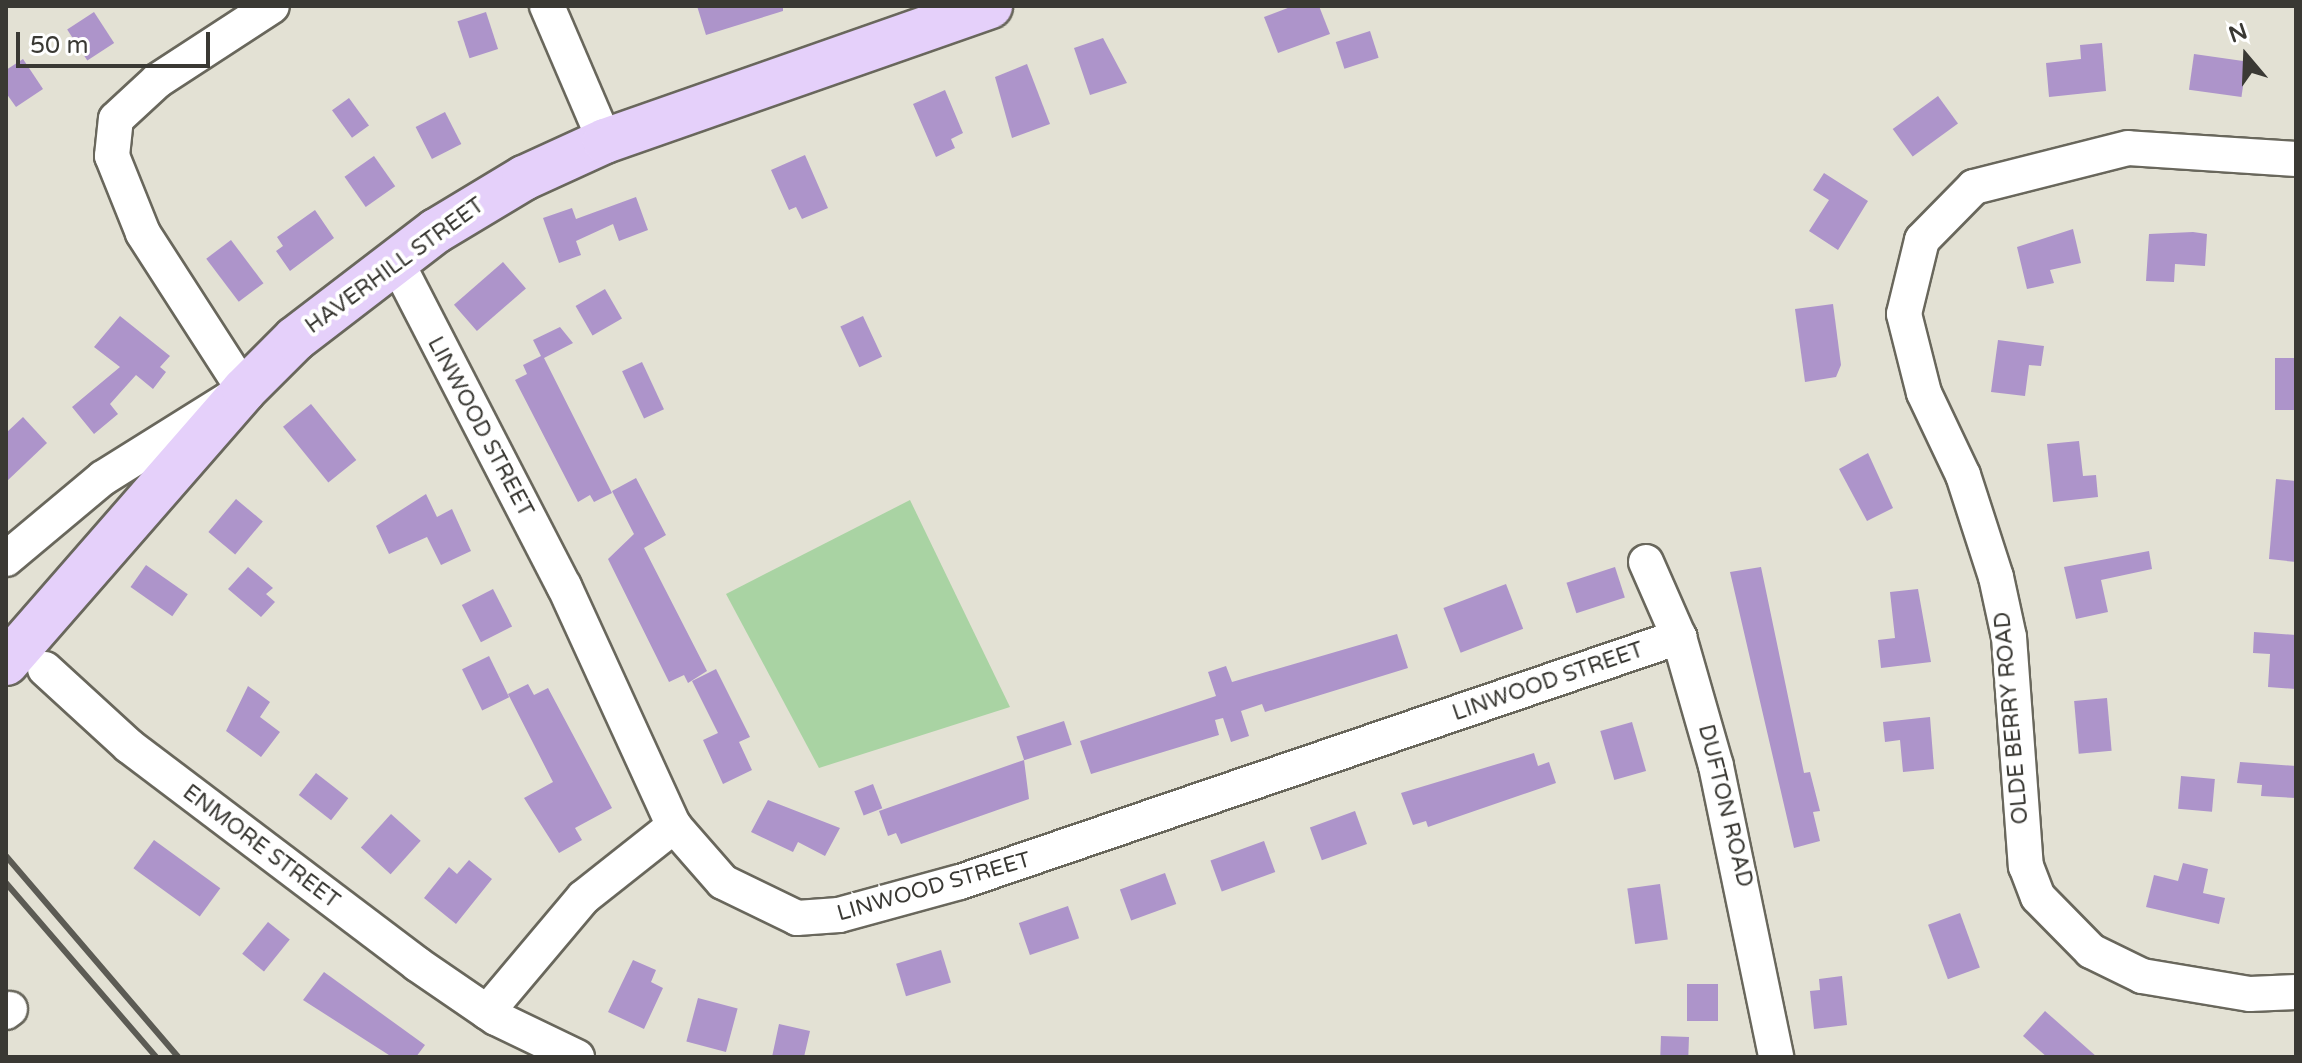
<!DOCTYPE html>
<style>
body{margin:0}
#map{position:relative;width:2302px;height:1063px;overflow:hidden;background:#e3e1d4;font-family:"Varela Round",sans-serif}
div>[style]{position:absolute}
.green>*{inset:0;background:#a9d3a3}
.building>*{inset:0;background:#ad94ca;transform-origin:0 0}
.roads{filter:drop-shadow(2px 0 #69675c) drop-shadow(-2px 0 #69675c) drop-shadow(0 2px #69675c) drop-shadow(0 -2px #69675c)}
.minor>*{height:34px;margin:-17px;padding:0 17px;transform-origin:17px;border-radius:17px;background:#fff}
.major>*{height:44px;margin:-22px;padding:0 22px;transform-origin:22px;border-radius:22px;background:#e5d0fa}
.rail>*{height:6px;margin:-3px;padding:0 3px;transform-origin:3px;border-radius:3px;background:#5c5b54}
span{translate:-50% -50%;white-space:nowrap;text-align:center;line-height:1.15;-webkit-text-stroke:8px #fff;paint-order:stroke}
.street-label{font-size:22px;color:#3a3934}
.frame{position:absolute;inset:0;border:8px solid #3a3934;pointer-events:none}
.north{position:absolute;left:2206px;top:16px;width:80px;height:80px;-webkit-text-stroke:6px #fff;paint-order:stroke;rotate:341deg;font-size:22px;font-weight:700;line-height:32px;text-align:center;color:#3a3934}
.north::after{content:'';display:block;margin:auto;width:28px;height:36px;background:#3a3934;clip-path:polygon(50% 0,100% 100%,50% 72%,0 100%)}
.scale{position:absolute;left:16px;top:32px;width:194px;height:36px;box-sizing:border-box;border:4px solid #3a3934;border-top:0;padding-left:10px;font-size:24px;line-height:28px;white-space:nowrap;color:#3a3934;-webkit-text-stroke:6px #fff;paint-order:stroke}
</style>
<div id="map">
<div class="green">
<div style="clip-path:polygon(910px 500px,1010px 707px,819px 768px,726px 594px)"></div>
</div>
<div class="building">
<div style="clip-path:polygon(697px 6px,783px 6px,783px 11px,706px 35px)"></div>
<div style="clip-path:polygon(1293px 6px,1319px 6px,1330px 34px,1278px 53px,1264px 17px)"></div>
<div style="left:94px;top:12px;width:37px;height:32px;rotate:57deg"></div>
<div style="left:486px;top:12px;width:39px;height:30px;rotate:72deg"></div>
<div style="left:1370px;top:31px;width:28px;height:36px;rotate:72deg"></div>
<div style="clip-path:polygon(1103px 38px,1127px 83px,1090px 95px,1074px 48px)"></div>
<div style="clip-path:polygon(2102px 43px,2106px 91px,2049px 97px,2046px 63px,2081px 59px,2080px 45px)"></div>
<div style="left:2194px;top:54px;width:53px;height:36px;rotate:8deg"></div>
<div style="clip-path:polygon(23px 59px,43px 89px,16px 107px,6px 93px,6px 70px)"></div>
<div style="clip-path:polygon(1027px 64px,1050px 124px,1012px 138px,995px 77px)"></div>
<div style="clip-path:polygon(945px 90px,963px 133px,951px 139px,955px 148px,936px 157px,913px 104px)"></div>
<div style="left:1938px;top:96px;width:34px;height:56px;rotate:54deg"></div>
<div style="left:349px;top:98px;width:34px;height:21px;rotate:54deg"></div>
<div style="left:445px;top:112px;width:36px;height:33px;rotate:63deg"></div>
<div style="clip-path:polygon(805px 155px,828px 208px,802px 219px,796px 207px,789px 210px,771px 170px)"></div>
<div style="left:374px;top:156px;width:37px;height:36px;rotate:55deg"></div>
<div style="clip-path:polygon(1824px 173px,1868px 201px,1838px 250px,1809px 231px,1829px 200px,1813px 190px)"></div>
<div style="clip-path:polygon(636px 197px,648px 230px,619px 241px,613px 224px,576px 241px,581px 255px,559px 263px,543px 218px,572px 208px,576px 219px)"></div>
<div style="clip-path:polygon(315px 210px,334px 238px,290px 271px,276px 251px,283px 246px,277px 237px)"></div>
<div style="clip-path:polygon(2073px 229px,2081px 263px,2050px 270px,2054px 283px,2027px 289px,2017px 247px)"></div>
<div style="clip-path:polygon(2193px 232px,2207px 234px,2205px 266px,2175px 264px,2174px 282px,2146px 281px,2149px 234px)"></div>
<div style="left:231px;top:240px;width:54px;height:31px;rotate:53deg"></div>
<div style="left:503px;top:262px;width:35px;height:65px;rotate:49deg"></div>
<div style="left:605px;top:289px;width:34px;height:34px;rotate:60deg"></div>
<div style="clip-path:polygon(1833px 304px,1841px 365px,1836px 377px,1805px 382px,1795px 309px)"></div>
<div style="clip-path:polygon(120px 316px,170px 356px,160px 367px,166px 372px,153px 389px,136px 375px,110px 404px,118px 414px,94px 434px,72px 407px,120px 367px,94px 347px)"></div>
<div style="left:863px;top:316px;width:45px;height:25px;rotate:65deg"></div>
<div style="clip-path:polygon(560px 327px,573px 343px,544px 358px,612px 493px,594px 502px,590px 495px,578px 502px,515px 380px,527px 374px,523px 365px,541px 356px,533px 340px)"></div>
<div style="clip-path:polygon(1998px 340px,2044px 346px,2041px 366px,2029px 365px,2025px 396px,1991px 392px)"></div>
<div style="left:2296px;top:358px;width:52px;height:21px;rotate:90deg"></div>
<div style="left:642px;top:362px;width:52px;height:22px;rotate:65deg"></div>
<div style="left:311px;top:404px;width:72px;height:36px;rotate:51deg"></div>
<div style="clip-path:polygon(23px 417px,47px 443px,6px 482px,6px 433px)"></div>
<div style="clip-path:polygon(2079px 441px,2083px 476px,2096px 475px,2098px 497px,2053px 502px,2047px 444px)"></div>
<div style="clip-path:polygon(1868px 453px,1893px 508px,1867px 521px,1839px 469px)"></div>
<div style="clip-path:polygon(636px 478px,666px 535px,644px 548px,707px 671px,688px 683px,684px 675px,669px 682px,608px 559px,634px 534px,612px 491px)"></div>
<div style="clip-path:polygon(2276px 479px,2296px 481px,2296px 562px,2269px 559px)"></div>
<div style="clip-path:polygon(426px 494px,437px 517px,452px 509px,471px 551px,441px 565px,427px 537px,389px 554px,376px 526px)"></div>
<div style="left:236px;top:499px;width:35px;height:43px;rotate:40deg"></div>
<div style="clip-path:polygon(2149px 551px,2152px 569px,2101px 580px,2108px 612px,2076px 619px,2064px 567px)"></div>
<div style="left:146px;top:565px;width:51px;height:27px;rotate:35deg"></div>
<div style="clip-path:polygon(248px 567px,273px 588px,266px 594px,275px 602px,261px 617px,228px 589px)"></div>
<div style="left:1615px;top:567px;width:32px;height:51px;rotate:72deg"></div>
<div style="clip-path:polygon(1761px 567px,1804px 773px,1810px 772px,1820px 811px,1813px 812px,1820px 841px,1794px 848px,1730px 572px)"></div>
<div style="left:1506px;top:584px;width:48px;height:67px;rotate:69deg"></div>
<div style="left:493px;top:589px;width:42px;height:35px;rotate:63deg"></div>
<div style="clip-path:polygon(1918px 589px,1931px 662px,1881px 668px,1878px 640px,1895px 638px,1890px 592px)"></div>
<div style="clip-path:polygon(2254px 632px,2296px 635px,2296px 689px,2268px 687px,2270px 654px,2253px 653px)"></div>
<div style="clip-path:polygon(1397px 634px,1408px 668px,1265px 712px,1262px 704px,1241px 711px,1249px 736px,1231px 742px,1223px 718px,1215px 720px,1219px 735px,1091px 774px,1080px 741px,1216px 696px,1208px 672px,1226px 666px,1232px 682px)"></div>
<div style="left:489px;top:656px;width:46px;height:30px;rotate:64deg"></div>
<div style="clip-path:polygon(716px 669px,750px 737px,739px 742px,752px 770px,723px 784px,703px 740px,718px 733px,692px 681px)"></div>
<div style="clip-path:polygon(528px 684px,534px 695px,548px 688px,612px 808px,575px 828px,582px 840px,559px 853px,524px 798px,553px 782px,508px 694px)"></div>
<div style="clip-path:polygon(248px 686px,270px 702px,260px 717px,280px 732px,261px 757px,226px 731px)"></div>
<div style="left:2107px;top:698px;width:53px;height:33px;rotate:85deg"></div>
<div style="clip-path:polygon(1930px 717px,1934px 769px,1903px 772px,1900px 740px,1885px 742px,1883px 722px)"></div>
<div style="left:1064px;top:721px;width:25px;height:50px;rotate:72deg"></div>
<div style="left:1632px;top:722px;width:51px;height:33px;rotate:74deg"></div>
<div style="clip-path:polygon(1534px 753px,1538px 766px,1549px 762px,1556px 783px,1428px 827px,1426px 821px,1413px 825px,1401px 793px)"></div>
<div style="clip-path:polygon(1024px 760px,1029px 799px,901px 844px,896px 833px,888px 836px,879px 811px)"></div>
<div style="clip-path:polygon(2240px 762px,2296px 766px,2296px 798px,2261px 796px,2262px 785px,2237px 783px)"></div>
<div style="left:316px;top:773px;width:41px;height:28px;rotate:38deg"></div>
<div style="left:2181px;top:776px;width:34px;height:33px;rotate:5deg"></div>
<div style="left:873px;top:784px;width:26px;height:20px;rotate:69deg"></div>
<div style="clip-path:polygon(768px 800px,840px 828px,825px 856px,798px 842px,793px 852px,751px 832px)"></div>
<div style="left:1355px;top:811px;width:35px;height:48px;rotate:70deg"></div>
<div style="left:391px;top:814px;width:40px;height:45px;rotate:42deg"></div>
<div style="left:154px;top:840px;width:82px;height:35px;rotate:36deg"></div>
<div style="left:1264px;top:841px;width:33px;height:57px;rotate:70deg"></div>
<div style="clip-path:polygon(469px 860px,492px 879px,456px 924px,424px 898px,449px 867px,457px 874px)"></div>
<div style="clip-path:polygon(2183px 863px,2208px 869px,2203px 893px,2225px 898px,2219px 924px,2146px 907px,2154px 875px,2178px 881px)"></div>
<div style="left:1165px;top:873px;width:33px;height:48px;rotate:70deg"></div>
<div style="left:1660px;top:884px;width:56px;height:33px;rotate:82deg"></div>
<div style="left:1068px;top:906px;width:34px;height:52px;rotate:71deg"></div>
<div style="left:1960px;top:913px;width:58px;height:34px;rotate:70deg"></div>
<div style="left:268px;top:922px;width:28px;height:41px;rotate:39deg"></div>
<div style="left:941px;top:950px;width:34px;height:47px;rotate:73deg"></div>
<div style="clip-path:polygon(633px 960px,656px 970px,651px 982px,663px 988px,644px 1029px,608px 1012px)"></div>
<div style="clip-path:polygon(324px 972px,425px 1045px,416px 1057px,392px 1057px,303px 1000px)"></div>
<div style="clip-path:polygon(1842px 976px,1847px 1025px,1814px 1029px,1810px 991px,1820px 990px,1819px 979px)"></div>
<div style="left:1687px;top:984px;width:31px;height:37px"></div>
<div style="left:698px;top:998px;width:41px;height:45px;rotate:15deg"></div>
<div style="clip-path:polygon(2045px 1011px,2097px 1057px,2047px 1057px,2023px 1036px)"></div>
<div style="clip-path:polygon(779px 1024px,810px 1031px,804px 1057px,772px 1057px)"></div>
<div style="left:1661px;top:1036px;width:28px;height:21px;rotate:2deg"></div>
</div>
<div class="roads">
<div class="minor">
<div style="left:547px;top:6px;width:147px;rotate:66.8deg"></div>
<div style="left:2296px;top:159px;width:168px;rotate:-176.3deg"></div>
<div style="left:2128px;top:148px;width:159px;rotate:165.8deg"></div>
<div style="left:1974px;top:187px;width:74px;rotate:134.5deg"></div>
<div style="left:1922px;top:240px;width:76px;rotate:103.7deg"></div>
<div style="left:1904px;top:314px;width:81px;rotate:75.8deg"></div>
<div style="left:1924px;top:393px;width:91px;rotate:64.6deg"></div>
<div style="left:1963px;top:475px;width:107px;rotate:72.1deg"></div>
<div style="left:1996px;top:577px;width:61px;rotate:77.8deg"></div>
<div style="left:2009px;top:637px;width:230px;rotate:85.8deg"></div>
<div style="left:2026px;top:866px;width:33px;rotate:69deg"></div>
<div style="left:2038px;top:897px;width:76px;rotate:45.5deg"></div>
<div style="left:2091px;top:951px;width:57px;rotate:26.1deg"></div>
<div style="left:2142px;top:976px;width:109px;rotate:9.5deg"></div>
<div style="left:2250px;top:994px;width:46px;rotate:-2.5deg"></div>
<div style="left:396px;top:261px;width:366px;rotate:62.7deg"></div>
<div style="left:564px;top:586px;width:264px;rotate:65.4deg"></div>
<div style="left:674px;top:826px;width:74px;rotate:48.8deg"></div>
<div style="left:723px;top:882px;width:82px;rotate:25.9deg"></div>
<div style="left:797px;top:918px;width:42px;rotate:-4.1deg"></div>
<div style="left:839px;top:915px;width:125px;rotate:-15.3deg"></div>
<div style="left:960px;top:882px;width:760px;rotate:-18.82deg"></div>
<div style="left:6px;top:559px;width:126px;rotate:-39.9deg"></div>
<div style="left:103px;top:478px;width:166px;rotate:-32deg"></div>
<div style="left:244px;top:390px;width:187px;rotate:-122.8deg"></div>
<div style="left:143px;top:233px;width:83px;rotate:-111.9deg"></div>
<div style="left:112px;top:156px;width:37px;rotate:-84deg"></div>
<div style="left:116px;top:119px;width:56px;rotate:-42.8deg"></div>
<div style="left:157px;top:81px;width:137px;rotate:-33.1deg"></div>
<div style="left:1646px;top:562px;width:82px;rotate:66.3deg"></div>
<div style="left:1679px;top:637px;width:134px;rotate:74deg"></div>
<div style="left:1716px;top:766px;width:297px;rotate:78.3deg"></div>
<div style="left:45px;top:669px;width:114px;rotate:42.5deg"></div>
<div style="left:129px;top:746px;width:361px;rotate:37.1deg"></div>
<div style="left:417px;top:964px;width:96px;rotate:34.4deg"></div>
<div style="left:496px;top:1018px;width:90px;rotate:25.7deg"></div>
<div style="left:6px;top:1012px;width:5px;rotate:-37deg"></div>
<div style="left:487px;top:1012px;width:150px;rotate:-49.9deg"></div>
<div style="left:584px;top:897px;width:115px;rotate:-38.3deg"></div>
</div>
<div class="major">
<div style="left:6px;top:663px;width:362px;rotate:-48.9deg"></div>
<div style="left:244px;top:390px;width:72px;rotate:-45deg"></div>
<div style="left:295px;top:339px;width:178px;rotate:-37.5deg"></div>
<div style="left:436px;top:231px;width:103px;rotate:-31.1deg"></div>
<div style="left:524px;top:178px;width:89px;rotate:-24.6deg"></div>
<div style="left:605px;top:141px;width:408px;rotate:-19.3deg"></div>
</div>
</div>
<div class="rail">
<div style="left:6px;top:856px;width:265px;rotate:49.4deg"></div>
<div style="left:6px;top:883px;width:230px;rotate:49.2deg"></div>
</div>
<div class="street-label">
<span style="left:395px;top:266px;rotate:-36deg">HAVERHILL STREET</span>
<span style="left:480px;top:427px;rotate:62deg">LINWOOD STREET</span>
<span style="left:1548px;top:682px;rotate:-19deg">LINWOOD STREET</span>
<span style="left:2012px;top:718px;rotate:-95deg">OLDE BERRY ROAD</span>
<span style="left:1725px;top:806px;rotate:76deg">DUFTON ROAD</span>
<span style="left:261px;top:847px;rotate:37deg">ENMORE STREET</span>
<span style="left:934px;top:887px;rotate:-16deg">LINWOOD STREET</span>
</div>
<div class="frame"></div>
<div class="north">N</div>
<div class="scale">50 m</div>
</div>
